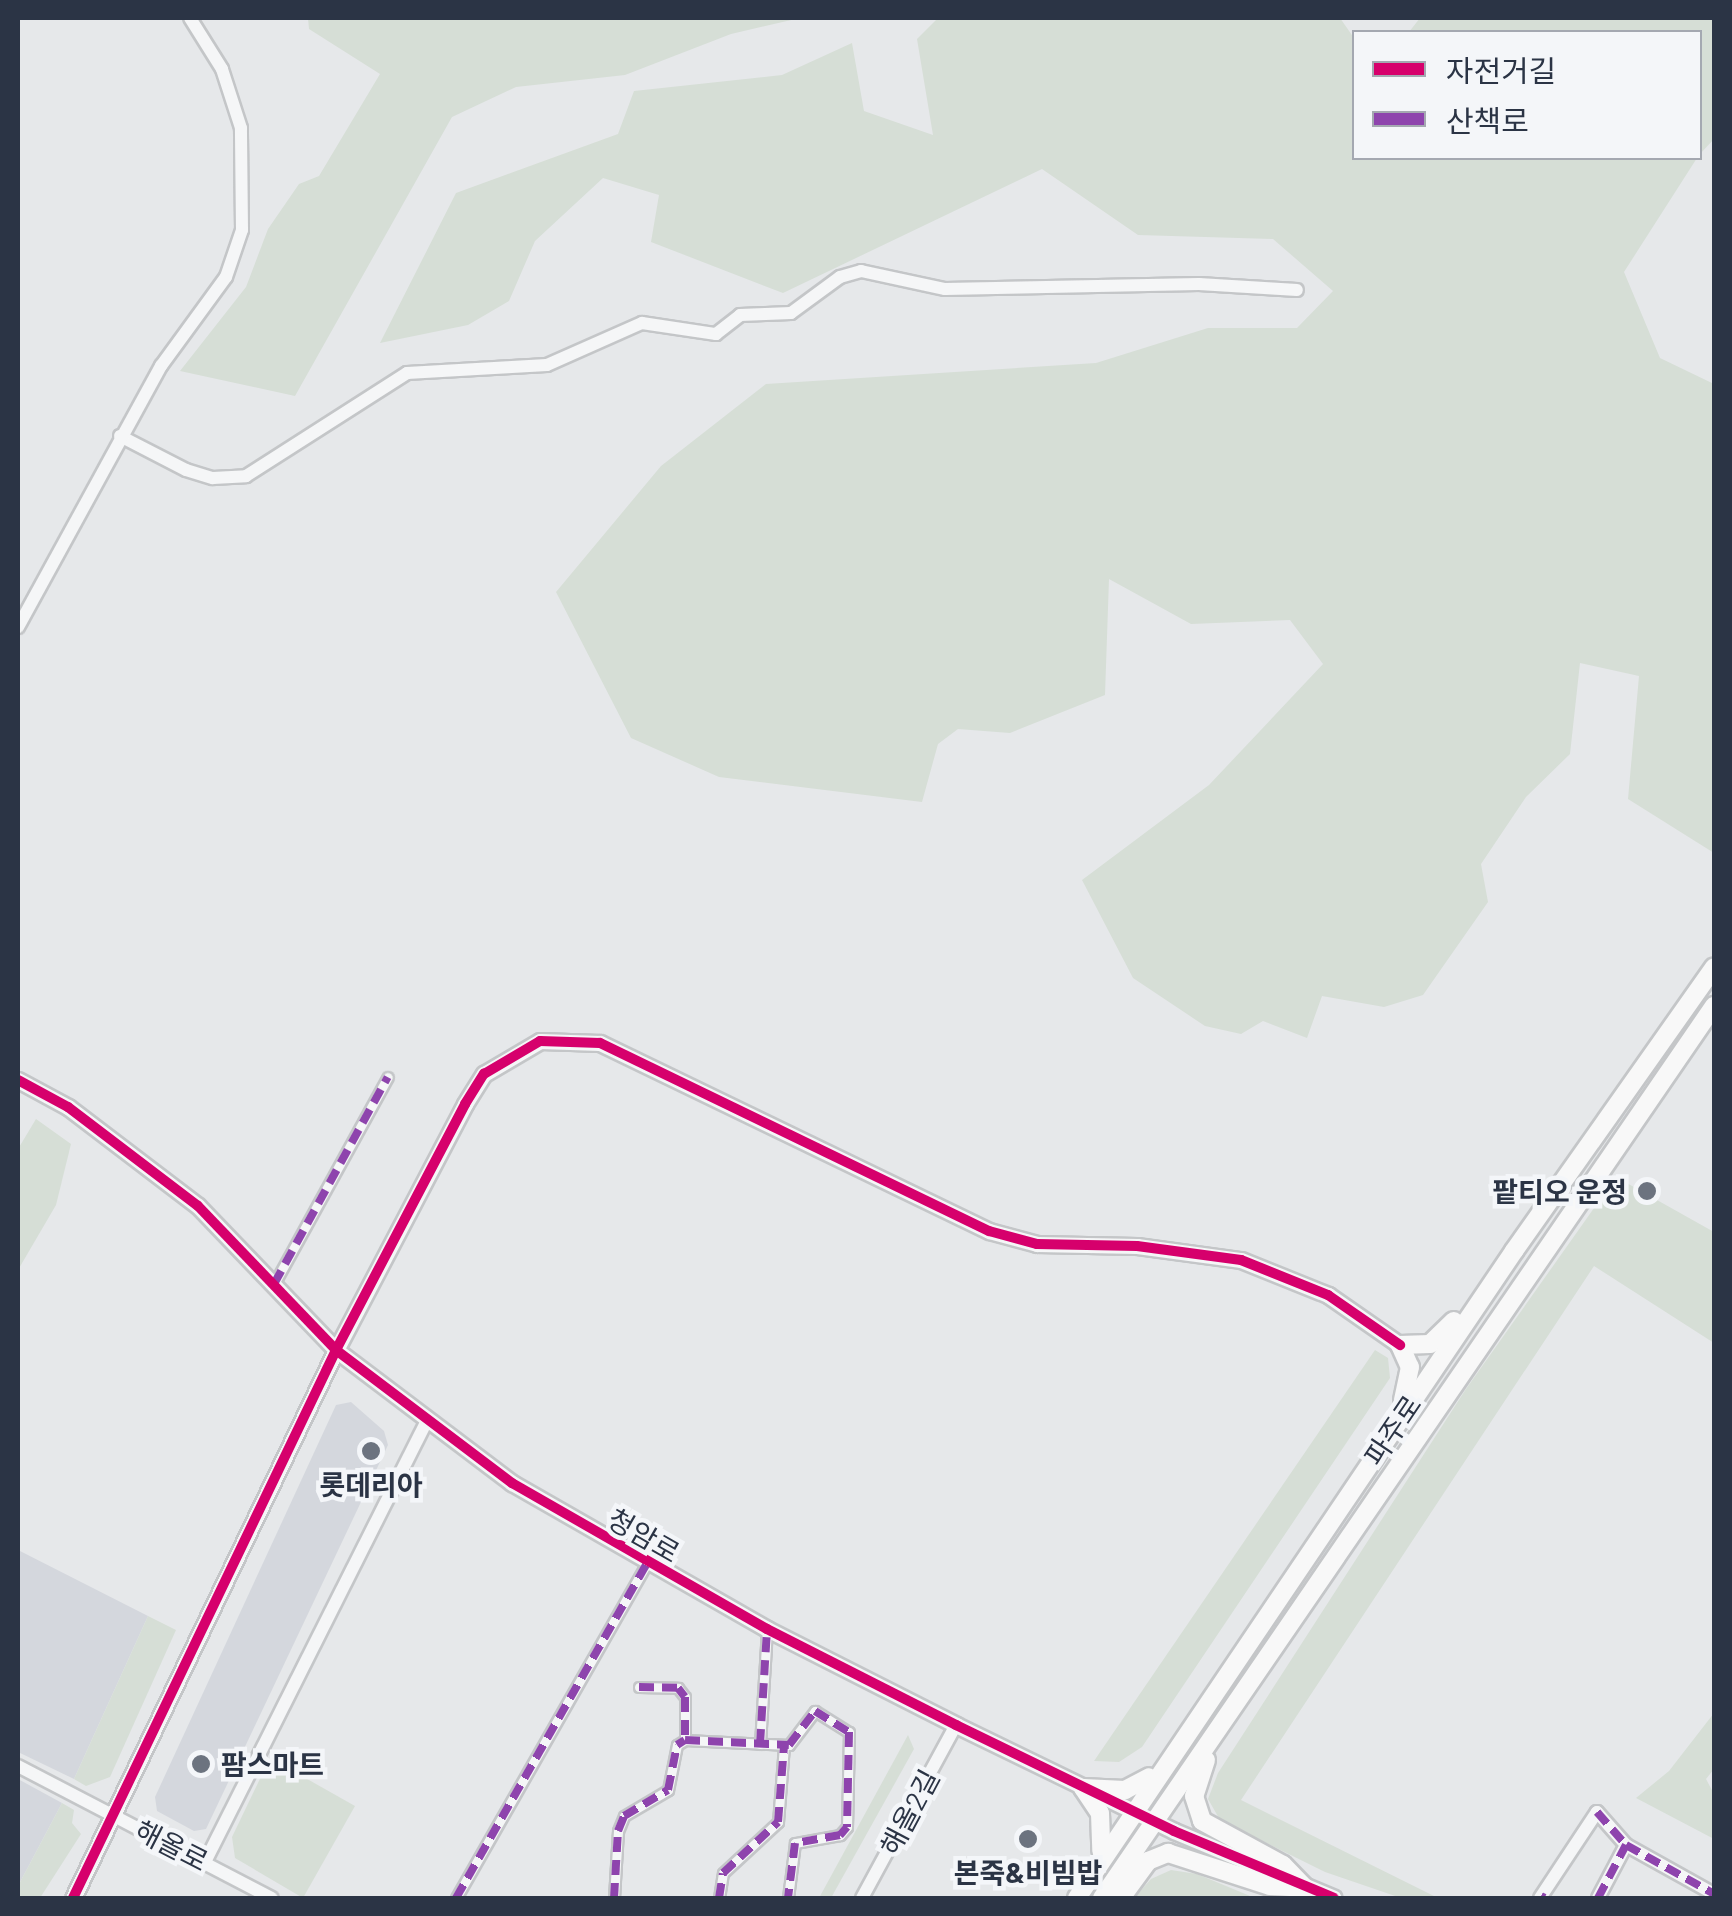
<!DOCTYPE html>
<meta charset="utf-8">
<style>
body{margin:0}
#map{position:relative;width:1732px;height:1916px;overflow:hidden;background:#e6e8ea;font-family:Barlow,"Noto Sans KR",sans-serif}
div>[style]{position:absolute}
.built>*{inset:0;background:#d4d7dd}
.green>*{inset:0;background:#d6ded6}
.roads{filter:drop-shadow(2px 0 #c4c6c8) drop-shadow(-2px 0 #c4c6c8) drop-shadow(0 2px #c4c6c8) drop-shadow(0 -2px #c4c6c8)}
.pedestrian>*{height:9px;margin:-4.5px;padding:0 4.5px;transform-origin:4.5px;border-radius:4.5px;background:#f5f6f7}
.minor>*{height:12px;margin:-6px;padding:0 6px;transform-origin:6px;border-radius:6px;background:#f5f6f7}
.tertiary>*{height:15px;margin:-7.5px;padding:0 7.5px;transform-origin:7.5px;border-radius:7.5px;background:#f5f6f7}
.secondary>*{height:18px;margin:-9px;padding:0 9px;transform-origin:9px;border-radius:9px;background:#f8f8f8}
.quiet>*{height:8px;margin-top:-4px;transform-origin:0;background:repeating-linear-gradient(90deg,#8e44ad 0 15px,transparent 0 23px)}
.cycleway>*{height:10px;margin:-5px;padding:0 5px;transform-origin:5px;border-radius:5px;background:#d6006c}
.dots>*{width:28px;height:28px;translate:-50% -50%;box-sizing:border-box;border:5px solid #f4f6f9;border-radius:50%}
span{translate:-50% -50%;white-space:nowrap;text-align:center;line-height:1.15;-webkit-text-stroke:9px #f4f6f9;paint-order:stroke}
.poi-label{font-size:28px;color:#2b3445;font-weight:700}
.right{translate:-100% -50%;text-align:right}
.left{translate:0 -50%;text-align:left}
.street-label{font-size:28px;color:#2b3445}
.frame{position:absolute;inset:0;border:20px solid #2b3445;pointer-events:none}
.legend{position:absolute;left:1352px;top:30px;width:350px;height:130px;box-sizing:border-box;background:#f4f6f9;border:2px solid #a4a8b1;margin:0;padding:12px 18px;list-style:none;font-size:30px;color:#2b3445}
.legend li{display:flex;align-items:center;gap:20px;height:50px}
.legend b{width:50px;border:2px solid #a4a8b1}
</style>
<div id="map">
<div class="built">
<div style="clip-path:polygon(351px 1402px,384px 1431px,388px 1445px,206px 1829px,194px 1831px,157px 1811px,155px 1797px,336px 1405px)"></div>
<div style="clip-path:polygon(18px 1550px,148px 1616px,74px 1779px,18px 1752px)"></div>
<div style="clip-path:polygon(18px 1779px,62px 1803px,18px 1886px)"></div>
</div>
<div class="green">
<div style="clip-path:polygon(308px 18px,800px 18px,731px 34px,625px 75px,516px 87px,452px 117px,295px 396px,180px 371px,246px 287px,268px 229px,299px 184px,319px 176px,380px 74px,309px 29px)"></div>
<div style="clip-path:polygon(938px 18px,1340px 18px,1354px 38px,1354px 158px,1697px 158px,1624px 272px,1660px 358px,1714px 384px,1714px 853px,1628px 799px,1639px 676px,1580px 663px,1570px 754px,1526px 797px,1481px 864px,1488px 902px,1423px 995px,1384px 1007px,1322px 996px,1307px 1038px,1263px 1021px,1241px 1034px,1205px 1026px,1133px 978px,1082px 880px,1209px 785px,1323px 664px,1290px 620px,1191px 624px,1109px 579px,1105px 695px,1010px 733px,958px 729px,938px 744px,922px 802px,719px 777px,631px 738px,556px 592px,661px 466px,766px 384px,1096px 363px,1208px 328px,1297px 328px,1333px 291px,1273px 239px,1138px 235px,1042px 169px,783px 293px,651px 242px,659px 195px,603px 178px,535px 241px,509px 301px,468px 325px,380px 343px,456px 193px,618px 134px,634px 91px,782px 75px,852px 43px,864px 111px,933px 135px,917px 39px)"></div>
<div style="clip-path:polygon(1420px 18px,1714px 18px,1714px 139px,1700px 154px,1700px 32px,1409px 32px)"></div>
<div style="clip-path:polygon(36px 1119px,71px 1144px,56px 1205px,18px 1270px,18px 1149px)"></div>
<div style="clip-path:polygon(1616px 1177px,1714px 1232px,1714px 1343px,1594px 1266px,1241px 1800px,1438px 1898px,1401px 1898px,1325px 1872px,1220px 1820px,1208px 1799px,1218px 1773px,1466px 1389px)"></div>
<div style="clip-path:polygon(1375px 1350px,1388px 1358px,1390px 1378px,1142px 1747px,1119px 1762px,1094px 1761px)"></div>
<div style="clip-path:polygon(148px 1616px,176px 1630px,110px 1777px,86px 1786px,74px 1779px)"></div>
<div style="clip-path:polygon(1714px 1713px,1714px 1769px,1706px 1779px,1714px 1794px,1714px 1839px,1636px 1798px,1669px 1771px)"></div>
<div style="clip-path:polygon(908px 1735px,914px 1749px,831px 1898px,819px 1898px)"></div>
<div style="clip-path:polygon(270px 1758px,355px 1806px,303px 1898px,235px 1858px,232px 1837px)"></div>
<div style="clip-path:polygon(62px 1803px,74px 1810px,72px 1823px,81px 1834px,40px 1898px,18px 1898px,18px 1886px)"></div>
<div style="clip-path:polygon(1171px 1870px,1197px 1874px,1255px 1898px,1134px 1898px,1151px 1879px)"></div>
</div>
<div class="roads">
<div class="pedestrian">
<div style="left:274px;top:1284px;width:236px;rotate:-61.2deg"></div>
<div style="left:639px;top:1687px;width:39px;rotate:1deg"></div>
<div style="left:678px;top:1688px;width:11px;rotate:52deg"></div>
<div style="left:685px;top:1697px;width:43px;rotate:90deg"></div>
<div style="left:760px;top:1744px;width:115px;rotate:-86.5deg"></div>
<div style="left:456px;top:1898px;width:386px;rotate:-60.3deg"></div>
<div style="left:614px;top:1898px;width:67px;rotate:-86.6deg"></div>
<div style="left:618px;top:1831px;width:16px;rotate:-68deg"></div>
<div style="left:624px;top:1816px;width:51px;rotate:-30.6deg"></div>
<div style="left:668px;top:1790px;width:46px;rotate:-78.7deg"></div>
<div style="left:677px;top:1745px;width:9px;rotate:-32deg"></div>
<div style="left:685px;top:1740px;width:104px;rotate:2.8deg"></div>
<div style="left:789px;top:1745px;width:43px;rotate:-52.6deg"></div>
<div style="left:815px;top:1711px;width:40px;rotate:32deg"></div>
<div style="left:849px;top:1732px;width:95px;rotate:91.2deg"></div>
<div style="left:847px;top:1827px;width:11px;rotate:131deg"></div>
<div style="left:840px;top:1835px;width:46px;rotate:169.9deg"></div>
<div style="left:795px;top:1843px;width:55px;rotate:97.3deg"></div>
<div style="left:719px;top:1898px;width:25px;rotate:-81deg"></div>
<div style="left:723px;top:1873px;width:75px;rotate:-42.8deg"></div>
<div style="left:778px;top:1822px;width:76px;rotate:-85.5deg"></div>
</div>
<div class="minor">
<div style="left:120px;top:436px;width:74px;rotate:27.3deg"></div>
<div style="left:186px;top:470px;width:28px;rotate:17deg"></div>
<div style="left:213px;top:478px;width:33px;rotate:-3deg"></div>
<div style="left:246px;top:476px;width:191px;rotate:-32.6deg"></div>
<div style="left:407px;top:373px;width:140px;rotate:-3.3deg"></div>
<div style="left:547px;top:365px;width:104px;rotate:-23.9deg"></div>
<div style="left:642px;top:323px;width:75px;rotate:8.5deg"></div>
<div style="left:716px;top:334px;width:31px;rotate:-38deg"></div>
<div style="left:740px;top:315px;width:51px;rotate:-2.2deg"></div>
<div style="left:791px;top:313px;width:61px;rotate:-36.3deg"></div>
<div style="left:840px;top:277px;width:22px;rotate:-16deg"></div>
<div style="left:861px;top:271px;width:86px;rotate:12.1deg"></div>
<div style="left:945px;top:289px;width:254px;rotate:-1.1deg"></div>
<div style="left:1199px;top:284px;width:98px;rotate:3.5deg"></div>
<div style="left:18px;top:627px;width:298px;rotate:-61.3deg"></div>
<div style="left:161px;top:366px;width:110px;rotate:-53.9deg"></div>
<div style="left:226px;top:277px;width:50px;rotate:-71.2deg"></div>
<div style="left:242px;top:230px;width:102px;rotate:-90.6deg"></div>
<div style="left:241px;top:128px;width:62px;rotate:-107.9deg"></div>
<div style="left:222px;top:69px;width:60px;rotate:-122.1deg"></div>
<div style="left:18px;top:1766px;width:286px;rotate:27.5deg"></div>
<div style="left:205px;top:1862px;width:491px;rotate:-63.3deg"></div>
<div style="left:862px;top:1898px;width:197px;rotate:-61.5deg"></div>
<div style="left:1540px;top:1898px;width:103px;rotate:-56.5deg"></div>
<div style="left:1597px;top:1812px;width:44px;rotate:48.7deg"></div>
<div style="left:1626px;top:1845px;width:101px;rotate:29.1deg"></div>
<div style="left:1598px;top:1898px;width:60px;rotate:-62.2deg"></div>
</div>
<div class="tertiary">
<div style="left:18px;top:1080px;width:57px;rotate:28.4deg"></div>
<div style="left:68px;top:1107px;width:163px;rotate:37.3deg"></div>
<div style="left:198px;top:1206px;width:199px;rotate:46.2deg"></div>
<div style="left:336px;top:1350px;width:221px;rotate:37.1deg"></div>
<div style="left:512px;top:1483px;width:294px;rotate:29.8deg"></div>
<div style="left:767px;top:1629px;width:212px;rotate:26.9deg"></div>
<div style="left:956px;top:1725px;width:242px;rotate:25.9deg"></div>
<div style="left:1174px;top:1831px;width:173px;rotate:22.7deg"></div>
<div style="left:73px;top:1898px;width:608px;rotate:-64.36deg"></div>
<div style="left:336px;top:1350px;width:278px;rotate:-62.3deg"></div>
<div style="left:465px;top:1104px;width:36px;rotate:-58deg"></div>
<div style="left:484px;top:1074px;width:65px;rotate:-30.5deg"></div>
<div style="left:540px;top:1041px;width:60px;rotate:1.9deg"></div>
<div style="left:600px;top:1043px;width:432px;rotate:25.8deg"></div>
<div style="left:989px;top:1231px;width:50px;rotate:15.2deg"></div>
<div style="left:1037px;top:1244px;width:100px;rotate:1.1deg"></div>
<div style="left:1137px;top:1246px;width:105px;rotate:7.7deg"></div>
<div style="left:1241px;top:1260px;width:94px;rotate:21.9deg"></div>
<div style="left:1328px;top:1295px;width:88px;rotate:34.8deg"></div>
</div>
<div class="secondary">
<div style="left:1400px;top:1345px;width:30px;rotate:-2deg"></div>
<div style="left:1430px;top:1344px;width:33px;rotate:-44deg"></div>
<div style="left:1400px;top:1345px;width:24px;rotate:66deg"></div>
<div style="left:1410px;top:1367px;width:34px;rotate:102deg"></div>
<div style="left:1206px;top:1760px;width:38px;rotate:108deg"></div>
<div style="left:1194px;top:1796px;width:26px;rotate:72deg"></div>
<div style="left:1202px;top:1821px;width:92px;rotate:28.5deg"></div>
<div style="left:1283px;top:1865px;width:32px;rotate:46deg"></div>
<div style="left:1083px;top:1788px;width:42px;rotate:2.7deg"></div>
<div style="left:1125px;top:1790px;width:27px;rotate:-28deg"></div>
<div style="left:1083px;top:1788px;width:30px;rotate:56deg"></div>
<div style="left:1100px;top:1813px;width:38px;rotate:88deg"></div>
<div style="left:1077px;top:1898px;width:781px;rotate:-55.96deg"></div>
<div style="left:1514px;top:1251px;width:347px;rotate:-54.8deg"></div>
<div style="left:1102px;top:1898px;width:1082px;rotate:-55.55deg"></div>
<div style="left:1121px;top:1898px;width:46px;rotate:-53.9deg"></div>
<div style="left:1148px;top:1861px;width:22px;rotate:-22deg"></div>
<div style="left:1168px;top:1853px;width:107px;rotate:17.9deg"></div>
<div style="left:1270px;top:1886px;width:35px;rotate:3deg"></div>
</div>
</div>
<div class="quiet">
<div style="left:274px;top:1284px;width:236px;rotate:-61.2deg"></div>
<div style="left:639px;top:1687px;width:39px;rotate:1deg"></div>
<div style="left:678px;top:1688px;width:11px;rotate:52deg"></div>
<div style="left:685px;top:1697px;width:43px;rotate:90deg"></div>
<div style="left:760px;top:1744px;width:115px;rotate:-86.5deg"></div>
<div style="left:1597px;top:1812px;width:44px;rotate:48.7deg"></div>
<div style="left:1626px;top:1845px;width:101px;rotate:29.1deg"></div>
<div style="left:1541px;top:1896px;width:4px;rotate:27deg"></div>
<div style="left:456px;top:1898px;width:386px;rotate:-60.3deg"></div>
<div style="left:614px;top:1898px;width:67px;rotate:-86.6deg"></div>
<div style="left:618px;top:1831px;width:16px;rotate:-68deg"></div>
<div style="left:624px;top:1816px;width:51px;rotate:-30.6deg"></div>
<div style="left:668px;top:1790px;width:46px;rotate:-78.7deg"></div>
<div style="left:677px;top:1745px;width:9px;rotate:-32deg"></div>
<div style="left:685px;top:1740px;width:104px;rotate:2.8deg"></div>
<div style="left:789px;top:1745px;width:43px;rotate:-52.6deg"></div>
<div style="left:815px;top:1711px;width:40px;rotate:32deg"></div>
<div style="left:849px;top:1732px;width:95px;rotate:91.2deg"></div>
<div style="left:847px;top:1827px;width:11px;rotate:131deg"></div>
<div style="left:840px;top:1835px;width:46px;rotate:169.9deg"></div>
<div style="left:795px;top:1843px;width:55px;rotate:97.3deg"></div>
<div style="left:719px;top:1898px;width:25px;rotate:-81deg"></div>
<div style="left:723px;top:1873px;width:75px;rotate:-42.8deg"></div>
<div style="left:778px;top:1822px;width:76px;rotate:-85.5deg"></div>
<div style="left:1598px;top:1898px;width:60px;rotate:-62.2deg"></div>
</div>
<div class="cycleway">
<div style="left:18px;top:1080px;width:57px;rotate:28.4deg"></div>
<div style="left:68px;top:1107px;width:163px;rotate:37.3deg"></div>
<div style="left:198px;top:1206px;width:199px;rotate:46.2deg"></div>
<div style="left:336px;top:1350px;width:221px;rotate:37.1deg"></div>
<div style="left:512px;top:1483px;width:294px;rotate:29.8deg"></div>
<div style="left:767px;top:1629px;width:212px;rotate:26.9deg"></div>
<div style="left:956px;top:1725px;width:242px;rotate:25.9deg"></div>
<div style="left:1174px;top:1831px;width:173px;rotate:22.7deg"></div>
<div style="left:73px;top:1898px;width:608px;rotate:-64.36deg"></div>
<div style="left:336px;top:1350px;width:278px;rotate:-62.3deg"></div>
<div style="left:465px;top:1104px;width:36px;rotate:-58deg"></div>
<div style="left:484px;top:1074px;width:65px;rotate:-30.5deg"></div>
<div style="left:540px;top:1041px;width:60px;rotate:1.9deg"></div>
<div style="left:600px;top:1043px;width:432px;rotate:25.8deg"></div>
<div style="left:989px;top:1231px;width:50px;rotate:15.2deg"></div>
<div style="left:1037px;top:1244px;width:100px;rotate:1.1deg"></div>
<div style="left:1137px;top:1246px;width:105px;rotate:7.7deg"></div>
<div style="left:1241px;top:1260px;width:94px;rotate:21.9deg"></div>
<div style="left:1328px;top:1295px;width:88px;rotate:34.8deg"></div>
</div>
<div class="dots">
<div style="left:1647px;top:1191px;background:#6c737f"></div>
<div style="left:371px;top:1451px;background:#6c737f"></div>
<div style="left:201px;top:1764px;background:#6c737f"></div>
<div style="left:1028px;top:1839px;background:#6c737f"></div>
</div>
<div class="poi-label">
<span class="right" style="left:1627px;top:1191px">팥티오 운정</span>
<span style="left:371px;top:1484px">롯데리아</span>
<span class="left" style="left:221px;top:1764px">팜스마트</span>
<span style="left:1028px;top:1872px">본죽&amp;비빔밥</span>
</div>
<div class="street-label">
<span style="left:1392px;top:1430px;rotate:-56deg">파주로</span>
<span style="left:644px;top:1535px;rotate:30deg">청암로</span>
<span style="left:909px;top:1812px;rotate:-62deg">해올2길</span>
<span style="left:172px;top:1845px;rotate:27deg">해올로</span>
</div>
<div class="frame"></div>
<ul class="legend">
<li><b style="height:12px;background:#d6006c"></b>자전거길</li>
<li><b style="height:12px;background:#8e44ad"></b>산책로</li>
</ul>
</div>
